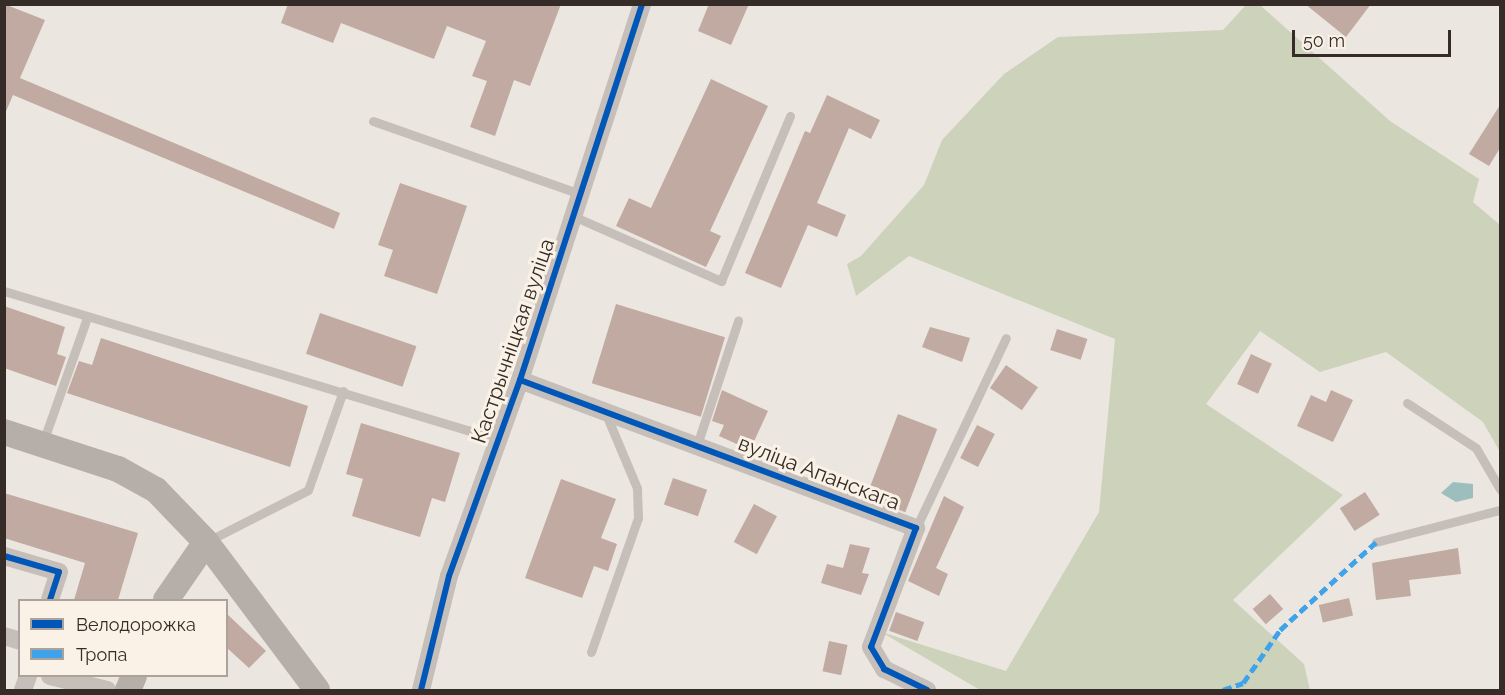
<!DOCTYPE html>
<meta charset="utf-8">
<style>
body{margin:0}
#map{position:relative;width:1505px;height:695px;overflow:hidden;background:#ece6e0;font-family:Raleway,sans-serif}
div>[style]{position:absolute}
.green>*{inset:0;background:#cdd2ba}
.water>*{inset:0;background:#9cbfbe}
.building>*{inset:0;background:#c0aaa1;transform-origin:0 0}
.lane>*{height:9px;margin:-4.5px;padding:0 4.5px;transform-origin:4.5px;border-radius:4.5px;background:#c5beb9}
.street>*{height:18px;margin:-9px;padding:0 9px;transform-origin:9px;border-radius:9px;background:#c5beb9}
.secondary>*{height:26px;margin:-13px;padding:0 13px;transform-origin:13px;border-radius:13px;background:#b6aea9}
.quiet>*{height:4.5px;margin-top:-2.25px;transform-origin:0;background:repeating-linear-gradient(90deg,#3fa3eb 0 9px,transparent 0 13.5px)}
.cycleway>*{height:6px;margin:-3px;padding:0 3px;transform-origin:3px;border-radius:3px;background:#0057b8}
span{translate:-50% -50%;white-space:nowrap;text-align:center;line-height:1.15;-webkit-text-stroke:6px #faf1e7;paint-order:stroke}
.street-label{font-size:21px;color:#362c27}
.frame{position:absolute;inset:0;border:6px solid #362c27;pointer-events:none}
.legend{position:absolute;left:18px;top:599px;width:210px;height:78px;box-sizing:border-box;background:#faf1e7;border:2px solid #aca29a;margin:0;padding:8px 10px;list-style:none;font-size:18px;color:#362c27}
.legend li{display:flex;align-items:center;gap:12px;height:30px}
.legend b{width:30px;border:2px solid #aca29a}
.scale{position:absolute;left:1292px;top:30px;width:159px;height:27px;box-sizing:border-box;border:3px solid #362c27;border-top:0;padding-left:8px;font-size:18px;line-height:21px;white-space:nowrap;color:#362c27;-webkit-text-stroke:4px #faf1e7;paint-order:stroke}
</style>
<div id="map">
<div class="green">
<div style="clip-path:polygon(1246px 5px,1260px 5px,1390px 121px,1479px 179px,1473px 202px,1500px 225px,1500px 452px,1483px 422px,1386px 352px,1320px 372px,1260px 331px,1206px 404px,1343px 495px,1233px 600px,1304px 664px,1310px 690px,980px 690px,881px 632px,1006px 671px,1099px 512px,1115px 339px,909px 256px,856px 296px,847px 264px,861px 256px,924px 185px,942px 140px,1004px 74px,1058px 37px,1223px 30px)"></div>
</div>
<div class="water">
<div style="clip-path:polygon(1453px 482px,1473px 484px,1473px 498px,1456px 502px,1441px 493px)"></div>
</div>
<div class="building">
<div style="clip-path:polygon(4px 4px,45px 20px,20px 78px,340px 213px,334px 229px,13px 95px,4px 116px)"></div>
<div style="clip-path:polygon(288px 4px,561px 4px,530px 86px,514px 80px,495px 136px,470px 127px,487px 81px,472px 76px,486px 41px,447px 26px,434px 59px,341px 23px,333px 43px,281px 23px)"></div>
<div style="clip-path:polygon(709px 4px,749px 4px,731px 45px,698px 31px)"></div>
<div style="clip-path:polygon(1305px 4px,1371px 4px,1346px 37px)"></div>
<div style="clip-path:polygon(711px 79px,768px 106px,710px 231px,721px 236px,706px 267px,616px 226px,629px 198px,651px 208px)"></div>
<div style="clip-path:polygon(827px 95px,880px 120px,871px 139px,849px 128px,817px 203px,846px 215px,837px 237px,808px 225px,781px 288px,745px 273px,805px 131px,810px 133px)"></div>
<div style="clip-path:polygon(1500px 105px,1500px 148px,1489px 166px,1469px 154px)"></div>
<div style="clip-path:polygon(400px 183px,467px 206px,437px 294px,384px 276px,393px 250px,378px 245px)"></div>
<div style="left:616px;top:304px;width:114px;height:83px;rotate:17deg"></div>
<div style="clip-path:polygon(4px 306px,65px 327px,57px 354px,66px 357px,56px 386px,4px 368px)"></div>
<div style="left:320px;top:313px;width:102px;height:43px;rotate:19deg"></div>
<div style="clip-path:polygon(930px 327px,970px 338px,962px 362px,922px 347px)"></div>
<div style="left:1057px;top:329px;width:32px;height:22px;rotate:18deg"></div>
<div style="clip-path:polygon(101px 338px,308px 406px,290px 467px,67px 393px,79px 361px,92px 365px)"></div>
<div style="left:1251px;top:354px;width:23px;height:33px;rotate:25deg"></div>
<div style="left:1006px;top:365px;width:39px;height:28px;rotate:35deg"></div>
<div style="clip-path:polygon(722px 390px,768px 411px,750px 450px,719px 436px,724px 425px,712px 421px)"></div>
<div style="clip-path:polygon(1331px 390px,1353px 400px,1333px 442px,1297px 426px,1311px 395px,1326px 402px)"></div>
<div style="left:898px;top:414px;width:42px;height:89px;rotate:21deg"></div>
<div style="clip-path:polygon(361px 423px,460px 453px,445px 502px,432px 498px,420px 537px,352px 516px,363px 479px,346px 474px)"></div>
<div style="left:977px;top:425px;width:20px;height:37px;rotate:27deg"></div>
<div style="left:673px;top:478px;width:36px;height:28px;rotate:19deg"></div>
<div style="clip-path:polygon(561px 479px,616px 499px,601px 538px,617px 544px,608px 571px,594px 566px,582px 598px,525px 578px)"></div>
<div style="left:1365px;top:492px;width:27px;height:30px;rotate:57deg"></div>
<div style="clip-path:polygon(4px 493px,138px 533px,118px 600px,74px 600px,85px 563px,4px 538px)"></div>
<div style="clip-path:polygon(944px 496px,964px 507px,936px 568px,948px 574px,939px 596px,908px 581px)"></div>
<div style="left:754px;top:504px;width:26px;height:43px;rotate:28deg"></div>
<div style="clip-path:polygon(850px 544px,870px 548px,862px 573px,869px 574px,861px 595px,821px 583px,827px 564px,843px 568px)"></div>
<div style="clip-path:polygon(1458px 548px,1461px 574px,1409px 580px,1411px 596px,1376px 600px,1372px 563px)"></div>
<div style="left:1270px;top:594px;width:20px;height:23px;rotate:49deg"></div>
<div style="left:1349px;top:598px;width:18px;height:31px;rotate:77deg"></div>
<div style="left:896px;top:612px;width:30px;height:20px;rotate:20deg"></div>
<div style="clip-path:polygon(226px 613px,266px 651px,249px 668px,226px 647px)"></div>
<div style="left:829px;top:641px;width:19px;height:31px;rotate:12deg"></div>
</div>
<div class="lane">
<div style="left:373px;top:121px;width:219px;rotate:19.4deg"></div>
<div style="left:573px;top:216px;width:162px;rotate:23.7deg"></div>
<div style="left:721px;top:281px;width:179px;rotate:-67.3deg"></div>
<div style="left:4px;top:291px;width:515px;rotate:16.71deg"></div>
<div style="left:1407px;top:403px;width:82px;rotate:33.1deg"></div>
<div style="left:1476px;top:448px;width:48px;rotate:59.7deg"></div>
<div style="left:43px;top:442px;width:132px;rotate:-70.5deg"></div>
<div style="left:697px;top:445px;width:131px;rotate:-71.7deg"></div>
<div style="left:916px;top:528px;width:210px;rotate:-64.7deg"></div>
<div style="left:208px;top:541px;width:112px;rotate:-27deg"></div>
<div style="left:308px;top:490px;width:105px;rotate:-70.5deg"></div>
<div style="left:1376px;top:542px;width:128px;rotate:-14.5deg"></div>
<div style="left:591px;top:652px;width:142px;rotate:-70.7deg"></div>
<div style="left:638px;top:518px;width:30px;rotate:-92deg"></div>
<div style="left:637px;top:488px;width:82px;rotate:-112.8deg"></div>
</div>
<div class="street">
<div style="left:520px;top:380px;width:423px;rotate:20.5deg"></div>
<div style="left:916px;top:528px;width:127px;rotate:110.7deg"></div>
<div style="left:871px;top:647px;width:26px;rotate:59deg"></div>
<div style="left:884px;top:669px;width:48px;rotate:26deg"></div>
<div style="left:4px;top:556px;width:57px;rotate:16.2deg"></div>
<div style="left:59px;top:572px;width:29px;rotate:108deg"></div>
<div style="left:4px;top:636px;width:17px;rotate:17deg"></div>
<div style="left:50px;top:676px;width:59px;rotate:13.8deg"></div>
<div style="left:23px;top:690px;width:15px;rotate:-70deg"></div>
<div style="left:421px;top:690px;width:117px;rotate:-76.2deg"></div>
<div style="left:449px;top:576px;width:208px;rotate:-70.1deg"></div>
<div style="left:520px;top:380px;width:395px;rotate:-72deg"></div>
</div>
<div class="secondary">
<div style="left:4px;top:432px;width:120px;rotate:18deg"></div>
<div style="left:118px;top:469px;width:43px;rotate:28.9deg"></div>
<div style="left:156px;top:490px;width:72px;rotate:46.1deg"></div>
<div style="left:206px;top:542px;width:185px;rotate:53.1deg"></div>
<div style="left:166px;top:600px;width:70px;rotate:-55.4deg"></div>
<div style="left:128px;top:690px;width:15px;rotate:-67deg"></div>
</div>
<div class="quiet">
<div style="left:1223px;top:690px;width:21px;rotate:-19deg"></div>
<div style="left:1243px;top:683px;width:65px;rotate:-55.1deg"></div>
<div style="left:1280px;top:630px;width:130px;rotate:-42.5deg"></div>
</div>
<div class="cycleway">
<div style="left:520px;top:380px;width:423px;rotate:20.5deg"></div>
<div style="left:916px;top:528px;width:127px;rotate:110.7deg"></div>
<div style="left:871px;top:647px;width:26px;rotate:59deg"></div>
<div style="left:884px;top:669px;width:48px;rotate:26deg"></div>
<div style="left:4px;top:556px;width:57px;rotate:16.2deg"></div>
<div style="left:59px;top:572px;width:29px;rotate:108deg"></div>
<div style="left:421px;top:690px;width:117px;rotate:-76.2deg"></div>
<div style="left:449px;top:576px;width:208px;rotate:-70.1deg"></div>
<div style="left:520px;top:380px;width:395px;rotate:-72deg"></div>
</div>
<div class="street-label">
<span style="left:513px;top:341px;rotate:-71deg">Кастрычніцкая вуліца</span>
<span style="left:819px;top:473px;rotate:21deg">вуліца Апанскага</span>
</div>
<div class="frame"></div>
<ul class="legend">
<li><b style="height:8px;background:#0057b8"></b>Велодорожка</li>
<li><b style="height:8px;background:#3fa3eb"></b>Тропа</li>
</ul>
<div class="scale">50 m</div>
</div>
